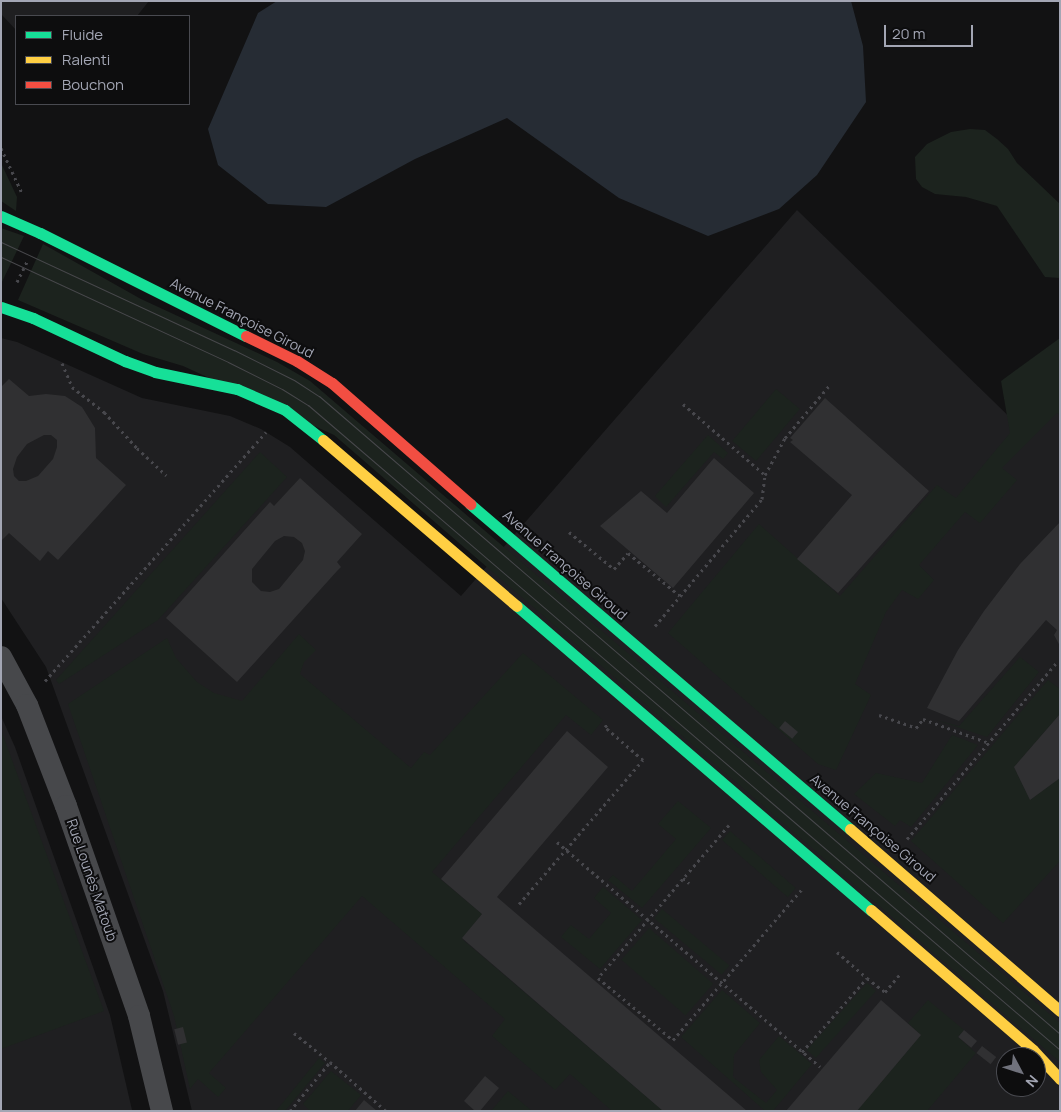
<!DOCTYPE html>
<meta charset="utf-8">
<style>
body{margin:0}
#map{position:relative;width:1061px;height:1112px;overflow:hidden;background:#121213;font-family:Manrope,sans-serif}
div>[style]{position:absolute}
.built>*{inset:0;background:#1f1f21}
.green>*{inset:0;background:#1c231e;transform-origin:0 0}
.water>*{inset:0;background:#262c34}
.building>*{inset:0;background:#303032;transform-origin:0 0}
.path>*{height:3px;margin-top:-1.5px;transform-origin:0;background:repeating-linear-gradient(90deg,#48484d 0 2.5px,transparent 0 6.5px)}
.street>*{height:22px;margin:-11px;padding:0 11px;transform-origin:11px;border-radius:11px;background:#47484b}
.fast>*{height:11px;margin:-5.5px;padding:0 5.5px;transform-origin:5.5px;border-radius:5.5px;background:#16e098}
.slow>*{height:11px;margin:-5.5px;padding:0 5.5px;transform-origin:5.5px;border-radius:5.5px;background:#ffcf43}
.jam>*{height:11px;margin:-5.5px;padding:0 5.5px;transform-origin:5.5px;border-radius:5.5px;background:#f24e42}
.tram>*{height:1px;margin:-0.5px;padding:0 0.5px;transform-origin:0.5px;border-radius:0.5px;background:#48484c}
span{translate:-50% -50%;white-space:nowrap;text-align:center;line-height:1.15;-webkit-text-stroke:4px #0d0d0e;paint-order:stroke}
.street-label{font-size:14px;color:#a3a6b4}
.frame{position:absolute;inset:0;border:2px solid #a3a6b4;pointer-events:none}
.legend{position:absolute;left:15px;top:15px;width:175px;height:90px;box-sizing:border-box;background:#0d0d0e;border:1px solid #494a50;margin:0;padding:6px 9px;list-style:none;font-size:15px;color:#a3a6b4}
.legend li{display:flex;align-items:center;gap:10px;height:25px}
.legend b{width:25px;border:1px solid #494a50}
.north{position:absolute;left:996px;top:1047px;width:50px;height:50px;box-sizing:border-box;background:#0d0d0e;border:1px solid #494a50;border-radius:50%;rotate:130deg;font-size:14px;font-weight:700;line-height:20px;text-align:center;color:#a3a6b4}
.north::after{content:'';display:block;margin:auto;width:18px;height:22px;background:#70727c;clip-path:polygon(50% 0,100% 100%,50% 72%,0 100%)}
.scale{position:absolute;left:884px;top:25px;width:89px;height:22px;box-sizing:border-box;border:2px solid #a3a6b4;border-top:0;padding-left:6px;font-size:15px;line-height:18px;white-space:nowrap;color:#a3a6b4;-webkit-text-stroke:4px #0d0d0e;paint-order:stroke}
</style>
<div id="map">
<div class="built">
<div style="clip-path:polygon(1px 1px,149px 1px,137px 16px,16px 16px,16px 30px,1px 14px)"></div>
<div style="clip-path:polygon(evenodd,797px 210px,1026px 433px,1060px 396px,1060px 1111px,192px 1111px,163px 991px,46px 667px,1px 598px,1px 338px,17px 342px,142px 398px,230px 416px,261px 429px,290px 447px,461px 596px,797px 210px,1006px 1057px,1036px 1057px,1036px 1087px,1006px 1087px,1006px 1057px)"></div>
<div style="clip-path:polygon(1px 716px,15px 747px,110px 1015px,132px 1110px,128px 1111px,1px 1111px)"></div>
</div>
<div class="green">
<div style="clip-path:polygon(970px 129px,985px 130px,997px 139px,1008px 149px,1017px 163px,1060px 204px,1060px 278px,1045px 277px,997px 206px,966px 197px,935px 194px,922px 187px,916px 179px,915px 157px,927px 144px,951px 132px)"></div>
<div style="clip-path:polygon(1px 163px,17px 197px,16px 211px,1px 201px)"></div>
<div style="clip-path:polygon(1px 228px,24px 236px,1px 284px)"></div>
<div style="clip-path:polygon(43px 244px,141px 299px,277px 362px,310px 381px,1060px 1023px,1060px 1062px,334px 435px,183px 366px,143px 354px,18px 300px)"></div>
<div style="clip-path:polygon(1060px 338px,1060px 415px,1057px 413px,1002px 468px,1017px 480px,980px 523px,965px 512px,919px 565px,934px 580px,918px 599px,902px 590px,886px 612px,855px 684px,871px 695px,836px 770px,818px 764px,668px 633px,759px 524px,840px 596px,937px 485px,956px 498px,1010px 433px,1001px 381px)"></div>
<div style="left:776px;top:389px;width:31px;height:68px;rotate:40deg"></div>
<div style="clip-path:polygon(708px 435px,728px 453px,723px 459px,714px 452px,666px 507px,655px 496px)"></div>
<div style="clip-path:polygon(260px 452px,287px 477px,158px 620px,59px 684px,56px 680px)"></div>
<div style="clip-path:polygon(299px 634px,316px 650px,304px 662px,300px 674px,411px 768px,424px 752px,430px 755px,523px 653px,603px 720px,591px 735px,566px 715px,432px 872px,482px 914px,462px 939px,663px 1111px,612px 1111px,570px 1074px,555px 1090px,492px 1036px,505px 1019px,362px 896px,209px 1073px,226px 1088px,218px 1097px,198px 1079px,190px 1089px,174px 1016px,68px 704px,167px 638px,176px 658px,197px 682px,214px 693px,242px 701px)"></div>
<div style="clip-path:polygon(1020px 657px,1039px 672px,987px 737px,936px 720px,959px 726px)"></div>
<div style="clip-path:polygon(1048px 680px,1060px 689px,1060px 714px,1014px 767px,1030px 800px,1060px 778px,1060px 861px,1003px 923px,911px 841px)"></div>
<div style="clip-path:polygon(1px 730px,104px 1011px,1px 1049px)"></div>
<div style="clip-path:polygon(952px 735px,978px 745px,911px 827px,900px 820px,895px 826px,854px 794px,876px 773px,922px 783px)"></div>
<div style="clip-path:polygon(678px 801px,711px 828px,642px 908px,608px 880px,613px 875px,632px 891px,676px 839px,658px 824px)"></div>
<div style="left:730px;top:831px;width:87px;height:12px;rotate:41deg"></div>
<div style="clip-path:polygon(603px 887px,642px 920px,600px 969px,561px 937px,571px 925px,589px 939px,611px 913px,594px 898px)"></div>
<div style="left:662px;top:909px;width:88px;height:12px;rotate:40deg"></div>
<div style="left:649px;top:928px;width:85px;height:42px;rotate:41deg"></div>
<div style="left:867px;top:983px;width:12px;height:90px;rotate:42deg"></div>
<div style="clip-path:polygon(722px 990px,760px 1023px,734px 1055px,733px 1077px,766px 1103px,777px 1090px,761px 1072px,759px 1060px,779px 1036px,812px 1064px,773px 1111px,765px 1111px,681px 1037px)"></div>
<div style="clip-path:polygon(928px 1000px,964px 1030px,958px 1037px,976px 1053px,927px 1111px,857px 1111px,921px 1035px,908px 1023px)"></div>
<div style="clip-path:polygon(319px 1058px,325px 1063px,285px 1111px,276px 1111px)"></div>
<div style="clip-path:polygon(331px 1071px,361px 1095px,348px 1111px,310px 1111px,303px 1104px)"></div>
<div style="clip-path:polygon(508px 1091px,532px 1111px,491px 1111px)"></div>
</div>
<div class="water">
<div style="clip-path:polygon(277px 1px,851px 1px,863px 46px,866px 102px,817px 175px,779px 209px,708px 236px,619px 198px,507px 118px,415px 159px,326px 207px,268px 204px,218px 165px,208px 129px,258px 13px)"></div>
</div>
<div class="building">
<div style="clip-path:polygon(evenodd,9px 379px,29px 396px,46px 394px,65px 396px,82px 407px,95px 428px,96px 458px,126px 485px,58px 560px,48px 551px,40px 561px,9px 533px,1px 541px,1px 387px,9px 379px,44px 435px,51px 435px,57px 440px,57px 447px,53px 459px,38px 476px,26px 481px,19px 481px,14px 476px,13px 469px,17px 457px,27px 444px,44px 435px)"></div>
<div style="clip-path:polygon(825px 398px,929px 491px,838px 593px,797px 559px,852px 495px,790px 442px,793px 440px,790px 438px)"></div>
<div style="clip-path:polygon(714px 458px,754px 493px,673px 588px,600px 526px,641px 491px,667px 513px)"></div>
<div style="clip-path:polygon(evenodd,300px 478px,362px 534px,337px 562px,341px 567px,337px 571px,237px 682px,166px 618px,270px 502px,274px 506px,300px 478px,284px 536px,294px 537px,302px 543px,305px 551px,303px 560px,279px 589px,270px 592px,261px 591px,252px 582px,252px 569px,275px 541px,284px 536px)"></div>
<div style="clip-path:polygon(1060px 522px,1060px 646px,1054px 635px,1057px 630px,1046px 620px,959px 721px,927px 708px,958px 650px,984px 611px,1020px 564px)"></div>
<div style="clip-path:polygon(1060px 714px,1060px 778px,1030px 800px,1014px 767px)"></div>
<div style="left:785px;top:721px;width:17px;height:9px;rotate:40deg"></div>
<div style="clip-path:polygon(567px 731px,608px 767px,497px 897px,747px 1111px,663px 1111px,462px 938px,482px 914px,441px 879px)"></div>
<div style="clip-path:polygon(881px 1000px,921px 1035px,857px 1111px,786px 1111px)"></div>
<div style="left:183px;top:1027px;width:16px;height:9px;rotate:76deg"></div>
<div style="left:964px;top:1030px;width:17px;height:9px;rotate:40deg"></div>
<div style="left:982px;top:1046px;width:18px;height:9px;rotate:38deg"></div>
<div style="clip-path:polygon(485px 1076px,499px 1088px,480px 1111px,475px 1111px,464px 1101px)"></div>
<div style="clip-path:polygon(364px 1100px,377px 1111px,355px 1111px)"></div>
</div>
<div class="path">
<div style="left:1px;top:148px;width:50px;rotate:65deg"></div>
<div style="left:17px;top:282px;width:25px;rotate:-64deg"></div>
<div style="left:62px;top:363px;width:26px;rotate:67deg"></div>
<div style="left:72px;top:387px;width:41px;rotate:38deg"></div>
<div style="left:104px;top:412px;width:49px;rotate:47.5deg"></div>
<div style="left:137px;top:448px;width:40px;rotate:43deg"></div>
<div style="left:683px;top:404px;width:108px;rotate:40.9deg"></div>
<div style="left:569px;top:532px;width:58px;rotate:39.4deg"></div>
<div style="left:614px;top:569px;width:21px;rotate:-49deg"></div>
<div style="left:628px;top:553px;width:67px;rotate:39.6deg"></div>
<div style="left:655px;top:626px;width:166px;rotate:-49.9deg"></div>
<div style="left:762px;top:499px;width:24px;rotate:-83deg"></div>
<div style="left:765px;top:475px;width:42px;rotate:-61.6deg"></div>
<div style="left:785px;top:438px;width:68px;rotate:-49.8deg"></div>
<div style="left:45px;top:681px;width:333px;rotate:-48.4deg"></div>
<div style="left:879px;top:715px;width:39px;rotate:19deg"></div>
<div style="left:916px;top:728px;width:11px;rotate:-52deg"></div>
<div style="left:923px;top:719px;width:70px;rotate:20deg"></div>
<div style="left:729px;top:825px;width:201px;rotate:130.6deg"></div>
<div style="left:598px;top:978px;width:97px;rotate:39.6deg"></div>
<div style="left:673px;top:1040px;width:200px;rotate:-49.5deg"></div>
<div style="left:907px;top:839px;width:232px;rotate:-49.7deg"></div>
<div style="left:557px;top:842px;width:346px;rotate:40.5deg"></div>
<div style="left:683px;top:878px;width:8px;rotate:40deg"></div>
<div style="left:519px;top:904px;width:190px;rotate:-49.3deg"></div>
<div style="left:643px;top:760px;width:50px;rotate:-139deg"></div>
<div style="left:605px;top:727px;width:6px;rotate:-51deg"></div>
<div style="left:837px;top:952px;width:40px;rotate:41deg"></div>
<div style="left:294px;top:1033px;width:46px;rotate:38.9deg"></div>
<div style="left:802px;top:1052px;width:98px;rotate:-48.7deg"></div>
<div style="left:867px;top:978px;width:23px;rotate:38deg"></div>
<div style="left:885px;top:992px;width:25px;rotate:-50deg"></div>
<div style="left:290px;top:1111px;width:63px;rotate:-50.8deg"></div>
<div style="left:330px;top:1062px;width:74px;rotate:41.2deg"></div>
</div>
<div class="street">
<div style="left:1px;top:657px;width:55px;rotate:61.6deg"></div>
<div style="left:27px;top:705px;width:108px;rotate:68.9deg"></div>
<div style="left:66px;top:806px;width:222px;rotate:70.8deg"></div>
<div style="left:139px;top:1016px;width:98px;rotate:76.4deg"></div>
</div>
<div class="fast">
<div style="left:1px;top:216px;width:43px;rotate:23.6deg"></div>
<div style="left:40px;top:233px;width:230px;rotate:26.6deg"></div>
<div style="left:1px;top:307px;width:34px;rotate:19deg"></div>
<div style="left:33px;top:318px;width:102px;rotate:25.1deg"></div>
<div style="left:125px;top:361px;width:32px;rotate:20deg"></div>
<div style="left:155px;top:372px;width:84px;rotate:11.7deg"></div>
<div style="left:237px;top:389px;width:52px;rotate:23.6deg"></div>
<div style="left:285px;top:410px;width:48px;rotate:38.3deg"></div>
<div style="left:470px;top:504px;width:500px;rotate:40.54deg"></div>
<div style="left:517px;top:606px;width:467px;rotate:40.7deg"></div>
</div>
<div class="slow">
<div style="left:323px;top:440px;width:255px;rotate:40.6deg"></div>
<div style="left:850px;top:829px;width:278px;rotate:40.9deg"></div>
<div style="left:871px;top:910px;width:214px;rotate:40.8deg"></div>
<div style="left:1033px;top:1050px;width:40px;rotate:47deg"></div>
</div>
<div class="jam">
<div style="left:246px;top:336px;width:57px;rotate:26.1deg"></div>
<div style="left:297px;top:361px;width:41px;rotate:32.2deg"></div>
<div style="left:332px;top:383px;width:184px;rotate:41.2deg"></div>
</div>
<div class="tram">
<div style="left:1px;top:242px;width:257px;rotate:24.9deg"></div>
<div style="left:234px;top:350px;width:67px;rotate:26.6deg"></div>
<div style="left:294px;top:380px;width:30px;rotate:33deg"></div>
<div style="left:319px;top:396px;width:978px;rotate:40.73deg"></div>
<div style="left:1px;top:257px;width:250px;rotate:24.8deg"></div>
<div style="left:228px;top:362px;width:60px;rotate:26.6deg"></div>
<div style="left:282px;top:389px;width:31px;rotate:32deg"></div>
<div style="left:308px;top:405px;width:991px;rotate:40.62deg"></div>
</div>
<div class="street-label">
<span style="left:242px;top:318px;rotate:27deg">Avenue Françoise Giroud</span>
<span style="left:565px;top:565px;rotate:41deg">Avenue Françoise Giroud</span>
<span style="left:873px;top:828px;rotate:40deg">Avenue Françoise Giroud</span>
<span style="left:92px;top:880px;rotate:71deg">Rue Lounès Matoub</span>
</div>
<div class="frame"></div>
<ul class="legend">
<li><b style="height:6px;background:#16e098"></b>Fluide</li>
<li><b style="height:6px;background:#ffcf43"></b>Ralenti</li>
<li><b style="height:6px;background:#f24e42"></b>Bouchon</li>
</ul>
<div class="north">N</div>
<div class="scale">20 m</div>
</div>
